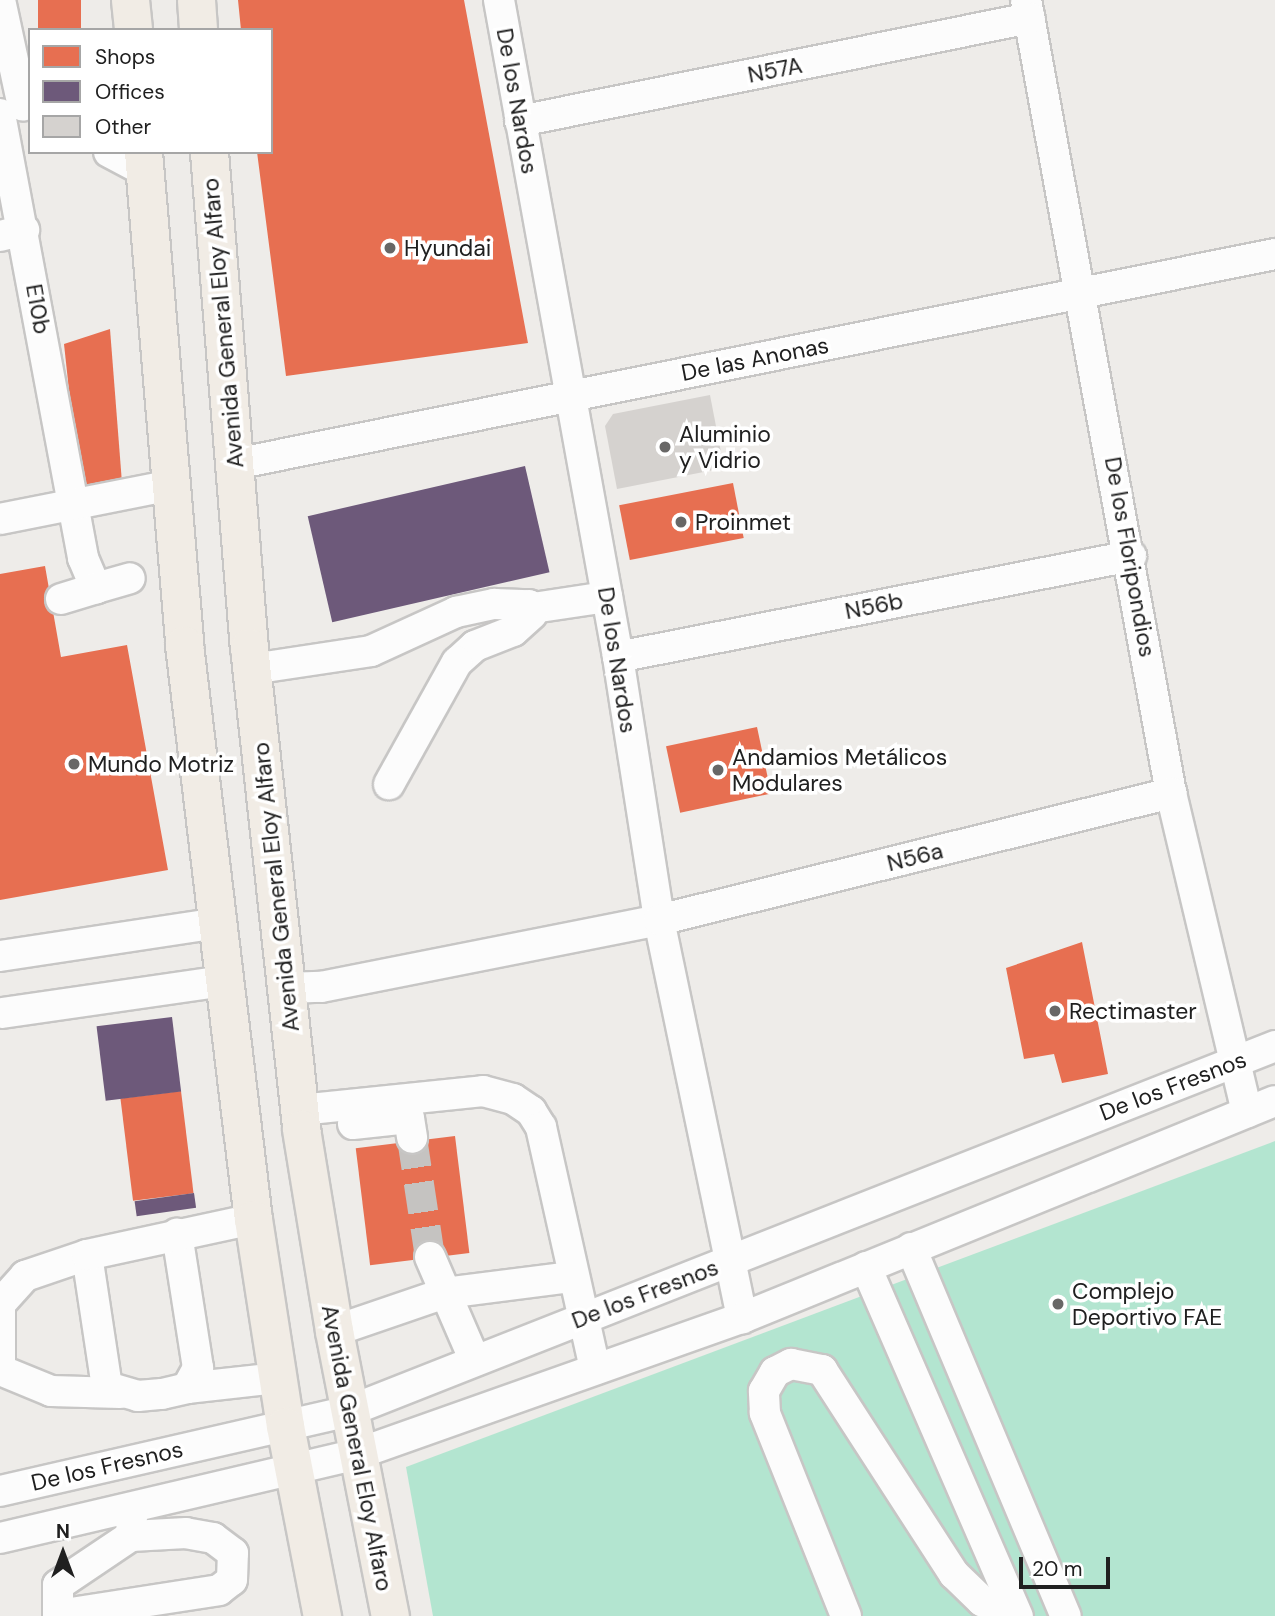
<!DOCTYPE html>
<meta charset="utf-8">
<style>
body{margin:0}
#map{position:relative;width:1275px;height:1616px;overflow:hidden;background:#eeece9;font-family:"DM Sans",sans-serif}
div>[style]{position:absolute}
.pitch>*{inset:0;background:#b3e5d0}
.shops>*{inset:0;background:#e76f51;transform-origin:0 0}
.offices>*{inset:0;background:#6d597a;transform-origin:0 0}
.building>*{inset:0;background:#d5d2cf}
.minor-tunnel>*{height:30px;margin-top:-15px;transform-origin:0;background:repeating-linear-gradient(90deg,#c5c3c1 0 30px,transparent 0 45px)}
.roads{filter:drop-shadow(2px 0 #c7c6c5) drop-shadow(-2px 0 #c7c6c5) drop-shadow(0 2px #c7c6c5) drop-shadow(0 -2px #c7c6c5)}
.minor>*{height:30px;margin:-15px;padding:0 15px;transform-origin:15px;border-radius:15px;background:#fcfcfc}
.major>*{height:37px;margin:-18.5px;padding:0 18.5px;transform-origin:18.5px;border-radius:18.5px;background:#f1ece5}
.dots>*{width:19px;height:19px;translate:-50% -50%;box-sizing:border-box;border:4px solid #fff;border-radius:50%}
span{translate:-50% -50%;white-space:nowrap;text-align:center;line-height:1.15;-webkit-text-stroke:7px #fff;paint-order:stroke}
.street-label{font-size:23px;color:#202020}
.poi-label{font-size:23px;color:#202020}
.left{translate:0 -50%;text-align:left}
.legend{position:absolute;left:28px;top:28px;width:245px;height:126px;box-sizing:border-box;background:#fff;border:2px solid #a6a6a6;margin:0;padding:9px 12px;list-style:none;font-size:21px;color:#202020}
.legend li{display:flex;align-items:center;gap:14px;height:35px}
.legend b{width:35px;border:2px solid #a6a6a6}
.north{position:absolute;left:28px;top:1518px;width:70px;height:70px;-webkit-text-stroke:5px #fff;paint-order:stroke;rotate:0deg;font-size:19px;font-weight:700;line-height:28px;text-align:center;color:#202020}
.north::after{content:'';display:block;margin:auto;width:24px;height:32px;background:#202020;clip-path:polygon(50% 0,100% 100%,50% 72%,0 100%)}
.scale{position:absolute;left:1019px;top:1557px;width:91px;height:32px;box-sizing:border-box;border:4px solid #202020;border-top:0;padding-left:9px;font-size:21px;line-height:24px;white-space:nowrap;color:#202020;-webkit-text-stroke:5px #fff;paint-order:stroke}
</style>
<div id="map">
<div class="pitch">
<div style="clip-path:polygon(1275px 1141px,1275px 1616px,433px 1616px,406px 1467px)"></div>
</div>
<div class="shops">
<div style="left:38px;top:0;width:43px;height:30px"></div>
<div style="clip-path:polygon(238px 0,464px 0,528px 343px,286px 376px,257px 152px,271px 152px,271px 30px,241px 30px)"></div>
<div style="clip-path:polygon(110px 329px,122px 483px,80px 492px,64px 344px)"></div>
<div style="left:733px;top:483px;width:56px;height:116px;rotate:79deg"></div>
<div style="clip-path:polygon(45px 566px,61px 657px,127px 645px,168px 870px,0 900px,0 574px)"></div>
<div style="left:757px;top:727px;width:68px;height:93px;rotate:78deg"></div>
<div style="clip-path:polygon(1082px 942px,1108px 1074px,1062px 1083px,1054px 1054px,1024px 1059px,1006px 968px)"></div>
<div style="left:181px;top:1091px;width:103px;height:61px;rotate:83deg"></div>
<div style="left:455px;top:1136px;width:118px;height:100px;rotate:83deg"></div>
</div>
<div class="offices">
<div style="left:525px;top:466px;width:109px;height:223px;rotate:77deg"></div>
<div style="left:172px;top:1017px;width:75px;height:76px;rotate:83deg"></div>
<div style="left:194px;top:1193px;width:15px;height:60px;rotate:82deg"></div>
</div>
<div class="building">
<div style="clip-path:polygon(710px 395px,724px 468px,617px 489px,605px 426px,613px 414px)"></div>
</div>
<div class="minor-tunnel">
<div style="left:412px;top:1138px;width:120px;rotate:81.4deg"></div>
</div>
<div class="roads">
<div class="minor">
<div style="left:0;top:0;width:108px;rotate:77.8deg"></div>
<div style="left:499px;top:0;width:668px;rotate:79.73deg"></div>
<div style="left:618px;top:657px;width:266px;rotate:81.1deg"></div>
<div style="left:659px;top:920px;width:407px;rotate:78.2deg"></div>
<div style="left:1026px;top:0;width:806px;rotate:79.64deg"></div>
<div style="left:1171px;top:793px;width:328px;rotate:76.6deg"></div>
<div style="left:0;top:114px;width:452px;rotate:79.4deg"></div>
<div style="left:83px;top:558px;width:33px;rotate:67deg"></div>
<div style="left:96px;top:588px;width:35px;rotate:-16deg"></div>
<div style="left:520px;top:121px;width:520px;rotate:-11.42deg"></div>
<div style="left:109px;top:152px;width:41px;rotate:27.8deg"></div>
<div style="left:0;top:236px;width:25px;rotate:-14deg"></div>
<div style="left:235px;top:464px;width:1061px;rotate:-11.42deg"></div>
<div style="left:0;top:519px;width:175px;rotate:-11.2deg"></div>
<div style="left:61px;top:599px;width:37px;rotate:-17deg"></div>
<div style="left:533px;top:608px;width:75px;rotate:-8.5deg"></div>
<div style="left:618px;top:657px;width:523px;rotate:-11.14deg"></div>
<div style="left:252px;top:669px;width:120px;rotate:-8.6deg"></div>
<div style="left:371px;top:651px;width:94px;rotate:-24.6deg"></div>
<div style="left:456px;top:612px;width:39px;rotate:-12deg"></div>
<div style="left:494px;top:604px;width:35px;rotate:2deg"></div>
<div style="left:529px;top:605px;width:9px;rotate:72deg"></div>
<div style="left:532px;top:614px;width:25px;rotate:138deg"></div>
<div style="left:513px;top:631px;width:41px;rotate:158.5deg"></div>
<div style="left:475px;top:646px;width:24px;rotate:138deg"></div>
<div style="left:457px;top:662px;width:140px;rotate:119.1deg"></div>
<div style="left:0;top:956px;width:219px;rotate:-8.6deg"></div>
<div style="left:287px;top:988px;width:34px;rotate:-2deg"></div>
<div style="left:321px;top:987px;width:345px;rotate:-11.2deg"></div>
<div style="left:659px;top:920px;width:528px;rotate:-13.93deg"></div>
<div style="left:2px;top:1013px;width:225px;rotate:-8.2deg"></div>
<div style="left:300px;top:1110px;width:184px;rotate:-5.9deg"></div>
<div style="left:483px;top:1091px;width:31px;rotate:15deg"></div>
<div style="left:513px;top:1099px;width:22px;rotate:34deg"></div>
<div style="left:531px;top:1111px;width:19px;rotate:58deg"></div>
<div style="left:541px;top:1127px;width:248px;rotate:77.4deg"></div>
<div style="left:353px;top:1124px;width:56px;rotate:-6.1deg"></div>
<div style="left:409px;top:1118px;width:20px;rotate:81deg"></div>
<div style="left:911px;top:1248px;width:399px;rotate:67.2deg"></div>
<div style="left:87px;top:1255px;width:134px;rotate:81.4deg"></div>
<div style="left:107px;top:1387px;width:32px;rotate:16deg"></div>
<div style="left:138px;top:1396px;width:24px;rotate:-5deg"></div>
<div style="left:162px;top:1394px;width:26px;rotate:-13deg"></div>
<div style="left:187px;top:1388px;width:23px;rotate:-61deg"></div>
<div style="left:198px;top:1368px;width:136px;rotate:-98.9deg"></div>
<div style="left:430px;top:1257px;width:113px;rotate:66.6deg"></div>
<div style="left:866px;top:1267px;width:381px;rotate:66.5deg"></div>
<div style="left:334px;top:1331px;width:117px;rotate:-18.9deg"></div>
<div style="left:445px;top:1293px;width:128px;rotate:-7.2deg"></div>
<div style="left:0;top:1360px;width:56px;rotate:-90deg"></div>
<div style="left:0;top:1304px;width:38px;rotate:-48deg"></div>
<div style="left:25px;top:1276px;width:65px;rotate:-18.7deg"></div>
<div style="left:87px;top:1255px;width:170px;rotate:-12.2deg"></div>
<div style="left:0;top:1370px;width:55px;rotate:22.4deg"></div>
<div style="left:51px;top:1391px;width:69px;rotate:1.7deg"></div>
<div style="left:187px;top:1388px;width:92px;rotate:-6.3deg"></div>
<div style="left:0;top:1491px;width:358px;rotate:-12.9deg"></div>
<div style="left:349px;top:1411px;width:995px;rotate:-21.51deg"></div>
<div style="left:0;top:1538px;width:367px;rotate:-13.2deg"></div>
<div style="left:357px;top:1454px;width:408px;rotate:-19.5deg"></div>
<div style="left:742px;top:1318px;width:575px;rotate:-22.15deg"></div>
<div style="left:58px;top:1615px;width:163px;rotate:-8.8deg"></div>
<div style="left:219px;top:1590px;width:16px;rotate:-38deg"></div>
<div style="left:232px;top:1580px;width:27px;rotate:-88deg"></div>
<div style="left:233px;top:1553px;width:25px;rotate:-143deg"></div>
<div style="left:213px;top:1538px;width:27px;rotate:-170deg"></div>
<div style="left:186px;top:1533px;width:55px;rotate:176.9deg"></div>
<div style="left:58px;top:1616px;width:31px;rotate:-90deg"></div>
<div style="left:58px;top:1585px;width:88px;rotate:-33.9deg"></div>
<div style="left:131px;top:1536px;width:18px;rotate:-87deg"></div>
<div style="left:846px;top:1616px;width:219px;rotate:-111.8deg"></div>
<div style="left:765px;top:1413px;width:22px;rotate:-93deg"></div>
<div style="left:764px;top:1391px;width:22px;rotate:-60deg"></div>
<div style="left:775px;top:1372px;width:18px;rotate:-27deg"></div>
<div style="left:791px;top:1364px;width:32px;rotate:11deg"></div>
<div style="left:822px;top:1370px;width:243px;rotate:57.1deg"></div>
<div style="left:954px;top:1574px;width:39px;rotate:44deg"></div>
<div style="left:982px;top:1601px;width:37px;rotate:24deg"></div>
</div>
<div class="major">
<div style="left:130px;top:0;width:30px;rotate:84deg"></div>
<div style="left:196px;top:0;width:30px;rotate:86deg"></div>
<div style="left:143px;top:152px;width:495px;rotate:85.2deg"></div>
<div style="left:184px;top:645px;width:578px;rotate:83.15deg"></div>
<div style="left:253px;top:1219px;width:209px;rotate:81.2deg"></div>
<div style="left:285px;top:1426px;width:194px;rotate:79deg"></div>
<div style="left:209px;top:152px;width:497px;rotate:85.4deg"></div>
<div style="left:249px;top:647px;width:485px;rotate:83.8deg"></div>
<div style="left:301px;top:1129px;width:205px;rotate:80.7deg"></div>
<div style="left:334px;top:1331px;width:290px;rotate:78.9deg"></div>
</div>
</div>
<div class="dots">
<div style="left:390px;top:248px;background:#686766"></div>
<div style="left:665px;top:447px;background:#686766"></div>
<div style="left:681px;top:522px;background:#686766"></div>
<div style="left:74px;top:764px;background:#686766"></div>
<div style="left:718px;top:770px;background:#686766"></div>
<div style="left:1055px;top:1011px;background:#686766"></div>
<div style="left:1058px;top:1304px;background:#686766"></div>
</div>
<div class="street-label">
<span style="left:775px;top:70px;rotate:-11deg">N57A</span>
<span style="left:517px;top:101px;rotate:80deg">De los Nardos</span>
<span style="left:38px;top:309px;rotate:80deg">E10b</span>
<span style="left:223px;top:323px;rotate:-95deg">Avenida General Eloy Alfaro</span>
<span style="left:755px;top:359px;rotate:-11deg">De las Anonas</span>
<span style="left:1130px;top:557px;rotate:80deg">De los Floripondios</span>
<span style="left:874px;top:606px;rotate:-11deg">N56b</span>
<span style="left:617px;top:660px;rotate:81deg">De los Nardos</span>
<span style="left:915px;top:857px;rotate:-14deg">N56a</span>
<span style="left:276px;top:887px;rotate:-96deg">Avenida General Eloy Alfaro</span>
<span style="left:1173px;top:1086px;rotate:-21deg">De los Fresnos</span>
<span style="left:645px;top:1294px;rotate:-21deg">De los Fresnos</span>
<span style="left:357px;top:1448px;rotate:79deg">Avenida General Eloy Alfaro</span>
<span style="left:107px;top:1466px;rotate:-13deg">De los Fresnos</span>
</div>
<div class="poi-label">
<span class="left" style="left:404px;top:248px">Hyundai</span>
<span class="left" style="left:679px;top:447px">Aluminio<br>y Vidrio</span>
<span class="left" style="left:695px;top:522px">Proinmet</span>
<span class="left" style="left:732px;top:770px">Andamios Metálicos<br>Modulares</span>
<span class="left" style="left:88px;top:764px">Mundo Motriz</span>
<span class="left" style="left:1069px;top:1011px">Rectimaster</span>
<span class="left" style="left:1072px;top:1304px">Complejo<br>Deportivo FAE</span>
</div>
<ul class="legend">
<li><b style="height:19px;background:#e76f51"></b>Shops</li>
<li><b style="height:19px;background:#6d597a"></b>Offices</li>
<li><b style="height:19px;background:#d5d2cf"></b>Other</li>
</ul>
<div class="north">N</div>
<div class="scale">20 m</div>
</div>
